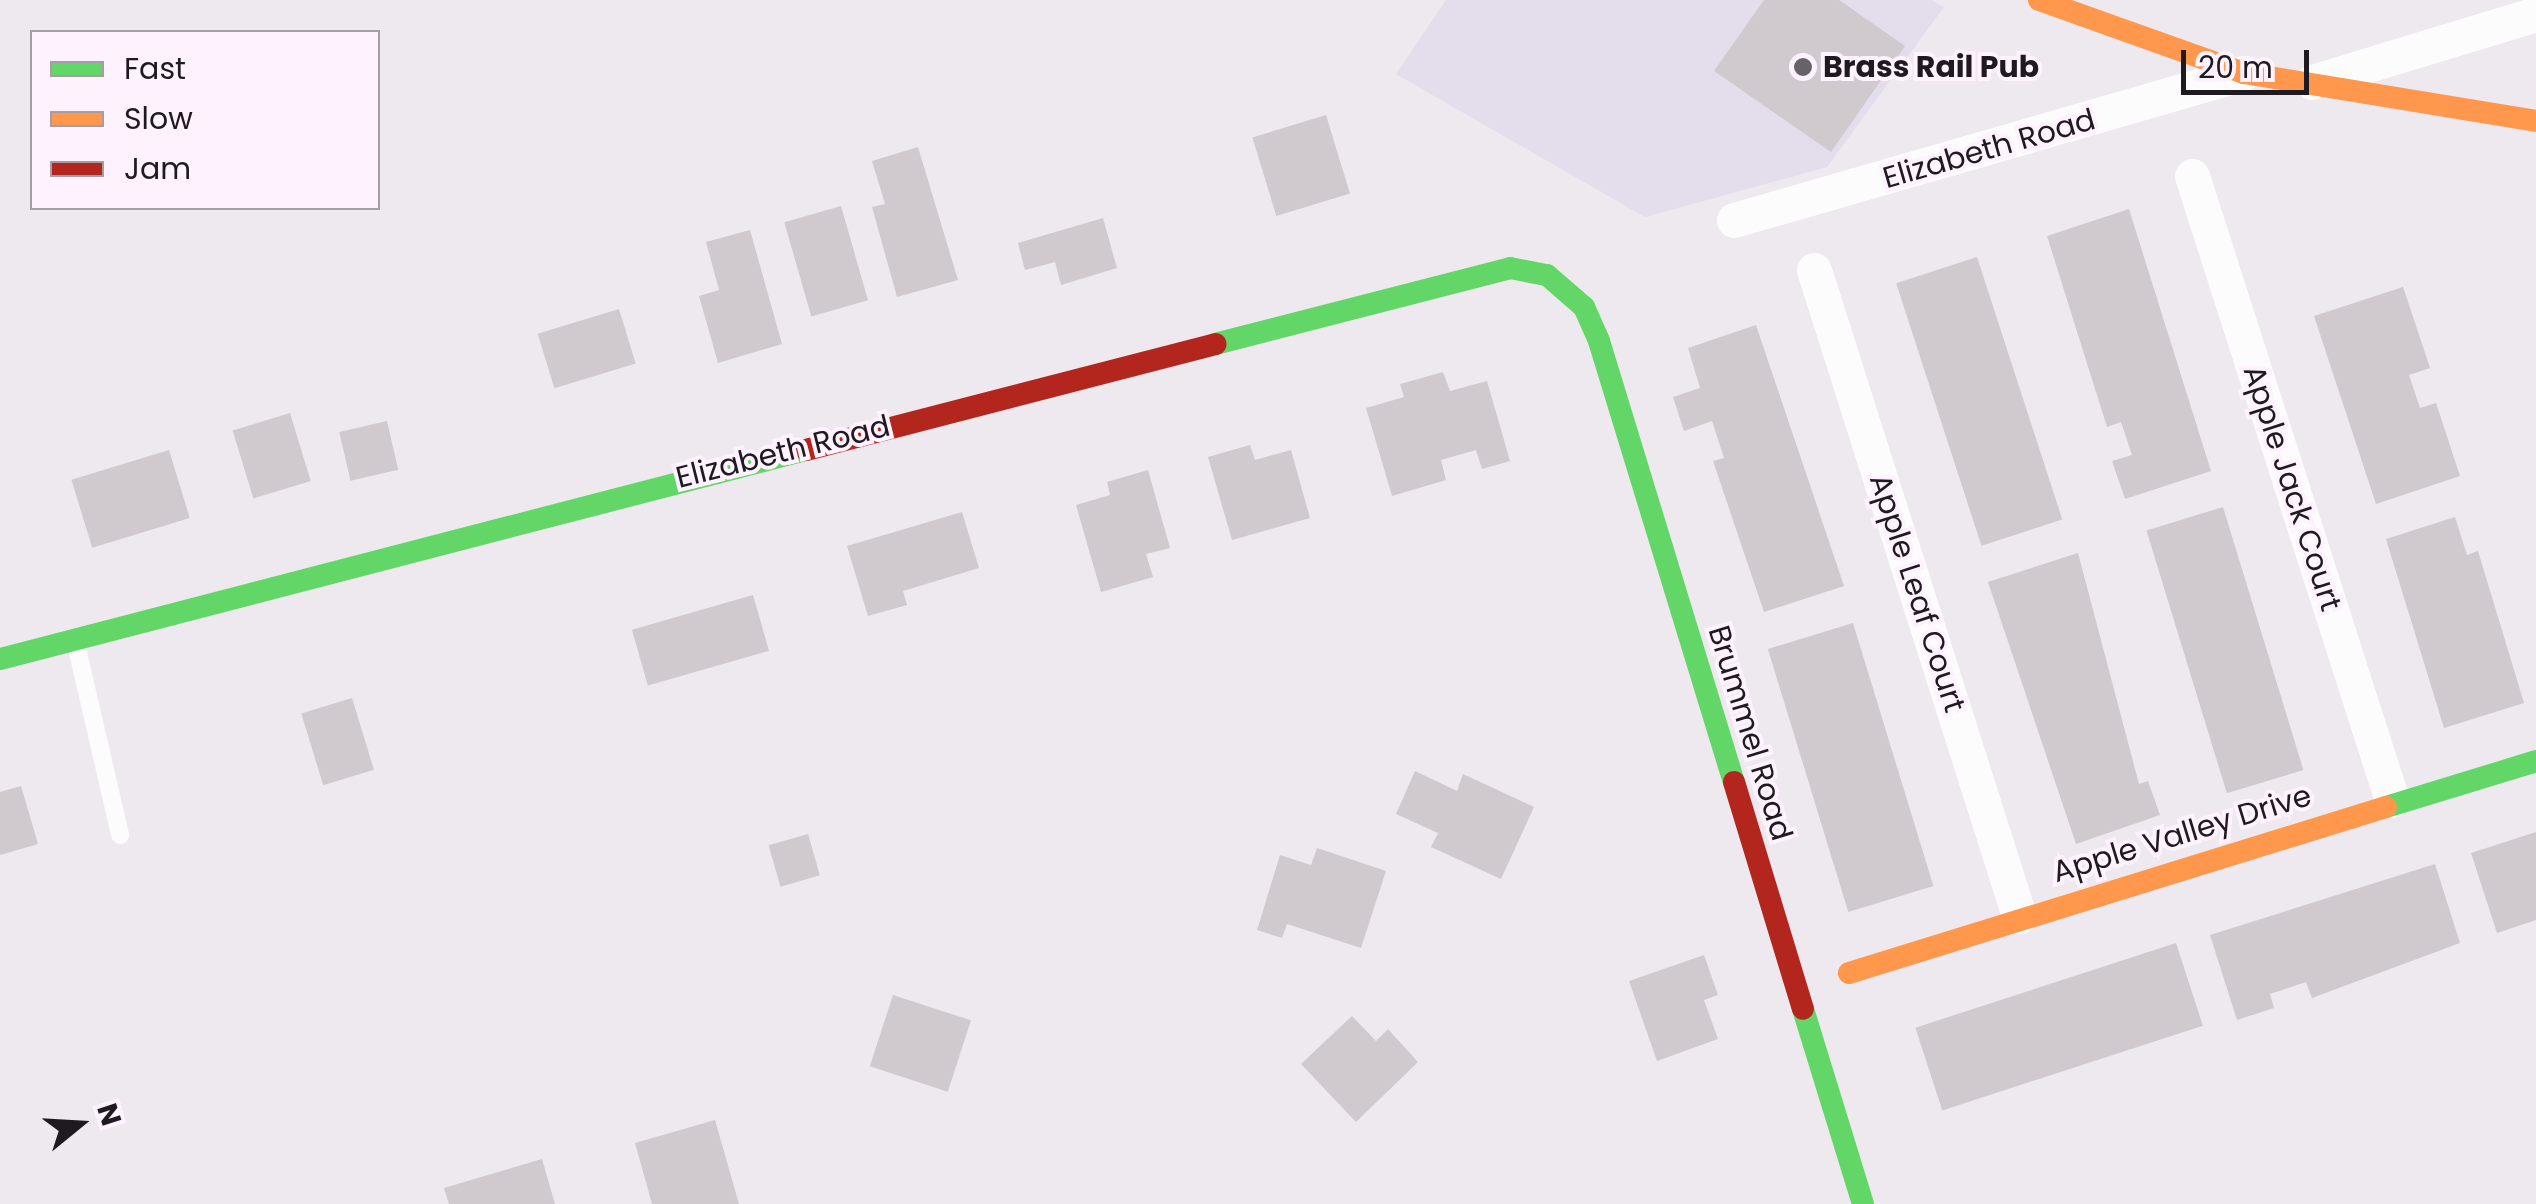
<!DOCTYPE html>
<style>
body{margin:0}
#map{position:relative;width:2536px;height:1204px;overflow:hidden;background:#eee8ef;font-family:Poppins,sans-serif}
div>[style]{position:absolute}
.commercial>*{inset:0;background:#e3ddec}
.building>*{inset:0;background:#d0cace;transform-origin:0 0}
.lane>*{height:18px;margin:-9px;padding:0 9px;transform-origin:9px;border-radius:9px;background:#fcfcfd}
.street>*{height:35px;margin:-17.5px;padding:0 17.5px;transform-origin:17.5px;border-radius:17.5px;background:#fcfcfd}
.fast>*{height:22px;margin:-11px;padding:0 11px;transform-origin:11px;border-radius:11px;background:#63d668}
.slow>*{height:22px;margin:-11px;padding:0 11px;transform-origin:11px;border-radius:11px;background:#ff974d}
.jam>*{height:22px;margin:-11px;padding:0 11px;transform-origin:11px;border-radius:11px;background:#b3261e}
.dots>*{width:28px;height:28px;translate:-50% -50%;box-sizing:border-box;border:5px solid #fef2ff;border-radius:50%}
span{translate:-50% -50%;white-space:nowrap;text-align:center;line-height:1.15;-webkit-text-stroke:8px #fef2ff;paint-order:stroke}
.poi-label{font-size:30px;color:#1f1a1f;font-weight:700}
.left{translate:0 -50%;text-align:left}
.street-label{font-size:30px;color:#1f1a1f}
.legend{position:absolute;left:30px;top:30px;width:350px;height:180px;box-sizing:border-box;background:#fef2ff;border:2px solid #a59ca5;margin:0;padding:12px 18px;list-style:none;font-size:30px;color:#1f1a1f}
.legend li{display:flex;align-items:center;gap:20px;height:50px}
.legend b{width:50px;border:2px solid #a59ca5}
.north{position:absolute;left:30px;top:1074px;width:100px;height:100px;-webkit-text-stroke:8px #fef2ff;paint-order:stroke;rotate:72deg;font-size:28px;font-weight:700;line-height:40px;text-align:center;color:#1f1a1f}
.north::after{content:'';display:block;margin:auto;width:35px;height:45px;background:#1f1a1f;clip-path:polygon(50% 0,100% 100%,50% 72%,0 100%)}
.scale{position:absolute;left:2181px;top:50px;width:128px;height:45px;box-sizing:border-box;border:5px solid #1f1a1f;border-top:0;padding-left:12px;font-size:30px;line-height:35px;white-space:nowrap;color:#1f1a1f;-webkit-text-stroke:8px #fef2ff;paint-order:stroke}
</style>
<div id="map">
<div class="commercial">
<div style="clip-path:polygon(1446px 0,1931px 0,1944px 7px,1827px 167px,1645px 217px,1396px 74px)"></div>
</div>
<div class="building">
<div style="clip-path:polygon(1764px 0,1839px 0,1905px 46px,1831px 152px,1714px 71px)"></div>
<div style="left:1326px;top:115px;width:82px;height:77px;rotate:73deg"></div>
<div style="clip-path:polygon(918px 147px,958px 280px,897px 297px,872px 207px,885px 204px,872px 161px)"></div>
<div style="left:841px;top:206px;width:98px;height:59px;rotate:74deg"></div>
<div style="clip-path:polygon(2129px 209px,2211px 471px,2125px 499px,2112px 461px,2132px 455px,2121px 422px,2107px 427px,2047px 236px)"></div>
<div style="clip-path:polygon(1103px 218px,1117px 268px,1061px 285px,1055px 262px,1025px 270px,1018px 243px)"></div>
<div style="clip-path:polygon(750px 230px,782px 344px,718px 363px,699px 296px,719px 290px,706px 242px)"></div>
<div style="left:1977px;top:257px;width:276px;height:85px;rotate:72deg"></div>
<div style="clip-path:polygon(2403px 287px,2430px 368px,2409px 375px,2420px 408px,2436px 403px,2460px 476px,2376px 504px,2314px 316px)"></div>
<div style="left:619px;top:309px;width:57px;height:85px;rotate:73deg"></div>
<div style="clip-path:polygon(1756px 325px,1844px 586px,1764px 612px,1713px 461px,1724px 458px,1712px 421px,1684px 431px,1673px 397px,1700px 388px,1688px 348px)"></div>
<div style="clip-path:polygon(1443px 372px,1450px 391px,1487px 381px,1510px 461px,1482px 469px,1476px 450px,1441px 460px,1446px 480px,1392px 496px,1366px 408px,1404px 397px,1400px 384px)"></div>
<div style="left:290px;top:413px;width:71px;height:60px;rotate:73deg"></div>
<div style="left:387px;top:421px;width:50px;height:49px;rotate:77deg"></div>
<div style="clip-path:polygon(1250px 445px,1255px 460px,1291px 450px,1310px 518px,1232px 540px,1208px 457px)"></div>
<div style="left:169px;top:450px;width:71px;height:102px;rotate:73deg"></div>
<div style="clip-path:polygon(1148px 470px,1170px 548px,1146px 554px,1153px 577px,1101px 592px,1076px 505px,1110px 495px,1107px 482px)"></div>
<div style="left:2223px;top:507px;width:275px;height:80px;rotate:73deg"></div>
<div style="clip-path:polygon(962px 512px,979px 568px,903px 591px,907px 605px,868px 616px,847px 546px)"></div>
<div style="clip-path:polygon(2455px 517px,2467px 555px,2478px 551px,2524px 703px,2444px 728px,2386px 539px)"></div>
<div style="clip-path:polygon(2078px 553px,2139px 784px,2148px 781px,2160px 815px,2076px 844px,1988px 582px)"></div>
<div style="left:753px;top:595px;width:58px;height:126px;rotate:74deg"></div>
<div style="left:1853px;top:623px;width:275px;height:89px;rotate:73deg"></div>
<div style="left:352px;top:698px;width:75px;height:53px;rotate:73deg"></div>
<div style="clip-path:polygon(1415px 771px,1457px 791px,1463px 774px,1534px 807px,1501px 879px,1431px 847px,1438px 833px,1396px 814px)"></div>
<div style="clip-path:polygon(21px 786px,38px 844px,0 855px,0 792px)"></div>
<div style="clip-path:polygon(2536px 832px,2536px 920px,2497px 933px,2471px 853px)"></div>
<div style="left:808px;top:834px;width:43px;height:41px;rotate:74deg"></div>
<div style="clip-path:polygon(1317px 848px,1386px 871px,1361px 948px,1287px 924px,1282px 938px,1257px 930px,1280px 855px,1311px 865px)"></div>
<div style="clip-path:polygon(2435px 864px,2460px 943px,2312px 998px,2306px 982px,2270px 994px,2274px 1008px,2237px 1020px,2210px 935px)"></div>
<div style="left:2176px;top:943px;width:87px;height:274px;rotate:72deg"></div>
<div style="clip-path:polygon(1704px 955px,1718px 995px,1704px 1000px,1718px 1039px,1657px 1061px,1629px 981px)"></div>
<div style="left:893px;top:995px;width:82px;height:75px;rotate:18deg"></div>
<div style="clip-path:polygon(1352px 1016px,1376px 1041px,1388px 1029px,1418px 1062px,1356px 1122px,1301px 1064px)"></div>
<div style="clip-path:polygon(715px 1120px,739px 1204px,652px 1204px,635px 1143px)"></div>
<div style="clip-path:polygon(542px 1159px,555px 1204px,449px 1204px,444px 1188px)"></div>
</div>
<div class="lane">
<div style="left:76px;top:644px;width:196px;rotate:77deg"></div>
</div>
<div class="street">
<div style="left:2312px;top:82px;width:234px;rotate:-16.9deg"></div>
<div style="left:2192px;top:176px;width:655px;rotate:72.23deg"></div>
<div style="left:1734px;top:220px;width:531px;rotate:-16.08deg"></div>
<div style="left:1814px;top:270px;width:678px;rotate:72.39deg"></div>
</div>
<div class="fast">
<div style="left:1215px;top:344px;width:305px;rotate:-14.4deg"></div>
<div style="left:1510px;top:268px;width:38px;rotate:11deg"></div>
<div style="left:1547px;top:275px;width:49px;rotate:40.9deg"></div>
<div style="left:1584px;top:307px;width:37px;rotate:66deg"></div>
<div style="left:1599px;top:341px;width:461px;rotate:73deg"></div>
<div style="left:0;top:659px;width:833px;rotate:-14.54deg"></div>
<div style="left:2386px;top:807px;width:157px;rotate:-17deg"></div>
<div style="left:1803px;top:1009px;width:204px;rotate:72.9deg"></div>
</div>
<div class="slow">
<div style="left:2039px;top:0;width:218px;rotate:19.6deg"></div>
<div style="left:2244px;top:73px;width:296px;rotate:9.3deg"></div>
<div style="left:1849px;top:973px;width:562px;rotate:-17.18deg"></div>
</div>
<div class="jam">
<div style="left:806px;top:450px;width:423px;rotate:-14.5deg"></div>
<div style="left:1734px;top:782px;width:237px;rotate:73.1deg"></div>
</div>
<div class="dots">
<div style="left:1803px;top:67px;background:#676268"></div>
</div>
<div class="poi-label">
<span class="left" style="left:1823px;top:67px">Brass Rail Pub</span>
</div>
<div class="street-label">
<span style="left:1989px;top:149px;rotate:-16deg">Elizabeth Road</span>
<span style="left:783px;top:452px;rotate:-14deg">Elizabeth Road</span>
<span style="left:2292px;top:488px;rotate:72deg">Apple Jack Court</span>
<span style="left:1917px;top:593px;rotate:72deg">Apple Leaf Court</span>
<span style="left:1750px;top:733px;rotate:73deg">Brummel Road</span>
<span style="left:2182px;top:834px;rotate:-17deg">Apple Valley Drive</span>
</div>
<ul class="legend">
<li><b style="height:12px;background:#63d668"></b>Fast</li>
<li><b style="height:12px;background:#ff974d"></b>Slow</li>
<li><b style="height:12px;background:#b3261e"></b>Jam</li>
</ul>
<div class="north">N</div>
<div class="scale">20 m</div>
</div>
